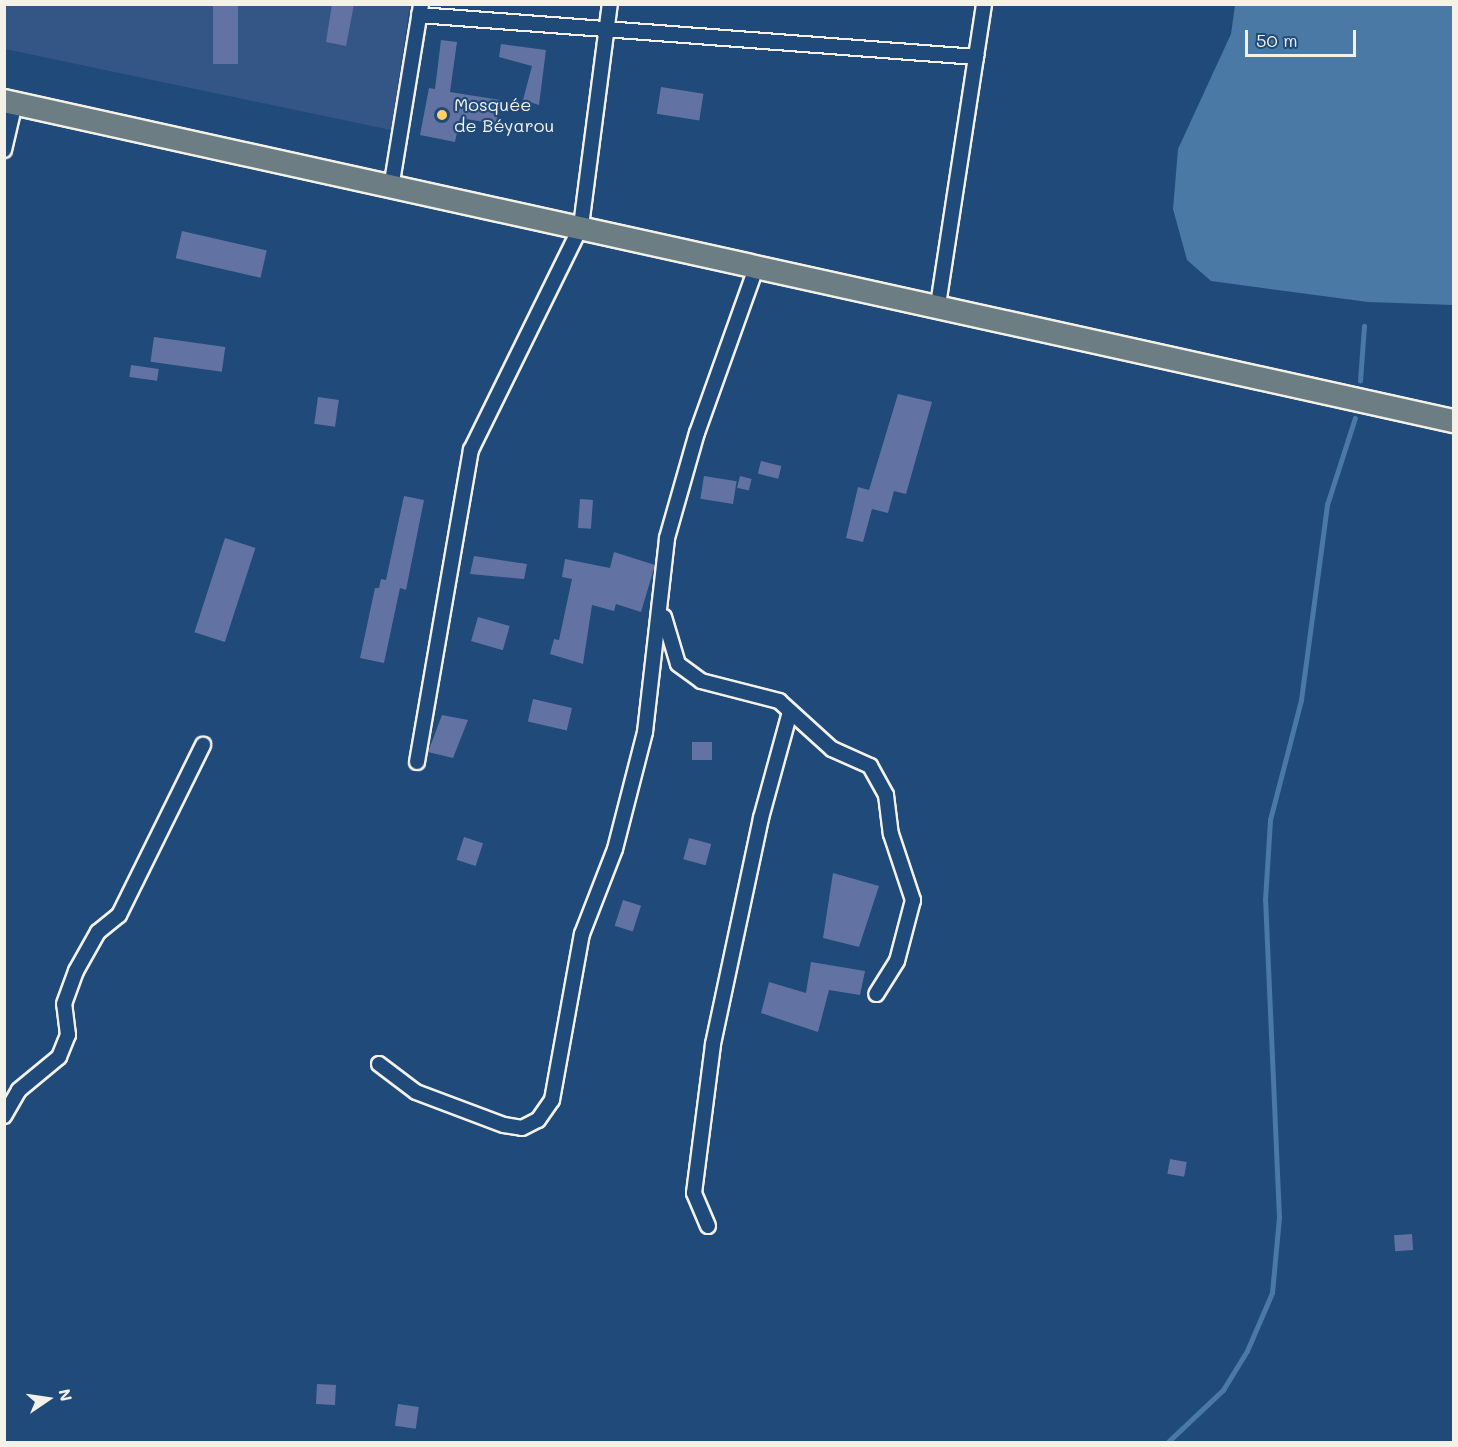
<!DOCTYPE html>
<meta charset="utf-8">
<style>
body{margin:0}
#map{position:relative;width:1458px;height:1447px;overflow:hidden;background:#1f4a7a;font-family:Mali,sans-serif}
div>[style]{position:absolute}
.built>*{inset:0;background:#335686}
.water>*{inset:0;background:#4a79a6}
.stream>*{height:4.5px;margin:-2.25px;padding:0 2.25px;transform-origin:2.25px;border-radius:2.25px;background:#4a79a6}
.building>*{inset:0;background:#6273a3;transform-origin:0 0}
.roads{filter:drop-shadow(2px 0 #f4f1e8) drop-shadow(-2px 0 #f4f1e8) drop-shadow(0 2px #f4f1e8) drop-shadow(0 -2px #f4f1e8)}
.street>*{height:14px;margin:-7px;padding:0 7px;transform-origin:7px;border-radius:7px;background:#1f4a7a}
.primary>*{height:22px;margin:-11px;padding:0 11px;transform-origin:11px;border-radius:11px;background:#6c7e84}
.dots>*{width:16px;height:16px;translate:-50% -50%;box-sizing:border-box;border:3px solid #1f4a7a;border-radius:50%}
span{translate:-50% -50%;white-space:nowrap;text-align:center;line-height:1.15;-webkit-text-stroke:4.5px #1f4a7a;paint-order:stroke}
.poi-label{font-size:18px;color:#f4f1e8}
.left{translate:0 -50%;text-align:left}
.frame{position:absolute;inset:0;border:6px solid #f4f1e8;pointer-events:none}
.north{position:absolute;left:18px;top:1369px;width:60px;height:60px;-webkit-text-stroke:4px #1f4a7a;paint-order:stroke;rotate:77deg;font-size:16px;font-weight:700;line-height:24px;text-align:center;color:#f4f1e8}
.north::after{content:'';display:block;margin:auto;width:21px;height:27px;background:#f4f1e8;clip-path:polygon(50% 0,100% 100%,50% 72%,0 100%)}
.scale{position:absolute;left:1245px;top:30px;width:111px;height:27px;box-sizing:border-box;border:3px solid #f4f1e8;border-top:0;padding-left:8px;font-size:18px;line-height:21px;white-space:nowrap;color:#f4f1e8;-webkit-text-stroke:4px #1f4a7a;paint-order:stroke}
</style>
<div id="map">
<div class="built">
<div style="clip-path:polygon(5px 5px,410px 5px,391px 130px,5px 49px)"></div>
</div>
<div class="water">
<div style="clip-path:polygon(1235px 5px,1453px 5px,1453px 305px,1368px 302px,1211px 281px,1187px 260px,1173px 209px,1178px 149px,1231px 34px)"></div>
</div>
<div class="stream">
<div style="left:1360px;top:381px;width:55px;rotate:-85.8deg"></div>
<div style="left:1168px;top:1442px;width:76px;rotate:-43.4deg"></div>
<div style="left:1223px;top:1390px;width:46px;rotate:-58.4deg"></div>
<div style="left:1247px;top:1351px;width:63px;rotate:-66.7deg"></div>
<div style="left:1272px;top:1293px;width:75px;rotate:-84.7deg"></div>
<div style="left:1279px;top:1218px;width:318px;rotate:-92.5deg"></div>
<div style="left:1265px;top:900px;width:80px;rotate:-86.4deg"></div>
<div style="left:1270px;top:820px;width:124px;rotate:-75.5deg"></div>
<div style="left:1301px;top:700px;width:197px;rotate:-82.4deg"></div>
<div style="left:1327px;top:505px;width:91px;rotate:-72.2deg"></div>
</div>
<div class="building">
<div style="left:213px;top:4px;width:25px;height:60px"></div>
<div style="clip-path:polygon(332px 4px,354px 4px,346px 46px,326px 42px)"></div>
<div style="clip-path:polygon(441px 40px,457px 42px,450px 92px,500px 100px,496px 124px,460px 118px,455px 142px,420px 135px,429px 88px,435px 89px)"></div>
<div style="clip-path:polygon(501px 44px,546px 50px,539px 105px,523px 100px,532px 66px,499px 57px)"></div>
<div style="left:661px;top:87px;width:43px;height:27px;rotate:9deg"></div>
<div style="left:182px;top:231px;width:87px;height:28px;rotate:13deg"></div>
<div style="left:154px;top:337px;width:72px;height:25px;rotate:8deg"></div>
<div style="left:131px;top:365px;width:28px;height:12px;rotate:8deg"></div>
<div style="clip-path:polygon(898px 394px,932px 402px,906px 494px,894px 491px,888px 513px,872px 509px,863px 542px,846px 538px,858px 487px,869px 490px)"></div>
<div style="left:318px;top:397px;width:21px;height:27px;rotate:8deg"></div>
<div style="left:761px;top:461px;width:21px;height:13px;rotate:14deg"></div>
<div style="left:704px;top:476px;width:33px;height:23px;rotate:9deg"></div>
<div style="left:740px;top:476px;width:12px;height:12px;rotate:14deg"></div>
<div style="clip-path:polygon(404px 496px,424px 500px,406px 590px,400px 588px,384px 663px,360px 658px,375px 588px,379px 588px,381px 579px,386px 580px)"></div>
<div style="left:580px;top:499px;width:13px;height:29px;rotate:4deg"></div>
<div style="left:225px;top:538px;width:32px;height:99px;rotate:18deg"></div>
<div style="clip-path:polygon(614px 552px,655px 565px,641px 612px,616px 604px,614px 611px,592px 605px,583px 664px,550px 654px,554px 639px,559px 640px,572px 579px,562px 577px,565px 559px,610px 568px)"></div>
<div style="clip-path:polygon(474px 556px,527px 564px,524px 579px,470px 574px)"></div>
<div style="left:478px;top:617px;width:33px;height:25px;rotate:16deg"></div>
<div style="left:533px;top:699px;width:40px;height:23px;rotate:13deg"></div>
<div style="clip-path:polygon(442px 715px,468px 720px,453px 758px,428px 752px)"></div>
<div style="left:712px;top:742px;width:18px;height:20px;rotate:90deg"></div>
<div style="left:464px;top:837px;width:20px;height:24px;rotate:18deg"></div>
<div style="left:689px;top:838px;width:23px;height:22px;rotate:15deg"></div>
<div style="clip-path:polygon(833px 873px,879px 886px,859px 947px,823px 938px)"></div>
<div style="left:623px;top:900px;width:19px;height:27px;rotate:18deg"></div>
<div style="clip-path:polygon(811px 962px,865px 971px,860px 995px,829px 990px,818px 1032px,761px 1013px,769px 982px,806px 993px)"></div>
<div style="left:1170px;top:1159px;width:17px;height:15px;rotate:10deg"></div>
<div style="left:1412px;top:1234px;width:16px;height:18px;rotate:86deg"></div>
<div style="left:317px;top:1384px;width:19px;height:20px;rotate:3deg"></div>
<div style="left:398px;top:1404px;width:21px;height:22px;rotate:8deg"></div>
</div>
<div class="roads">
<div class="street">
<div style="left:419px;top:15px;width:559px;rotate:4.31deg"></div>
<div style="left:4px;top:150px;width:48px;rotate:-76.8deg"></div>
<div style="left:391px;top:188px;width:186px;rotate:-80.7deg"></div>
<div style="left:938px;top:305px;width:304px;rotate:-81.3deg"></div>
<div style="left:664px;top:617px;width:49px;rotate:73.4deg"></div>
<div style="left:678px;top:664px;width:29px;rotate:36deg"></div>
<div style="left:701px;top:681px;width:81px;rotate:14.4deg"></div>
<div style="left:779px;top:701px;width:72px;rotate:42.2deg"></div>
<div style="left:832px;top:749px;width:42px;rotate:24.1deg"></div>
<div style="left:870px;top:766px;width:33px;rotate:61deg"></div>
<div style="left:886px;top:795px;width:39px;rotate:83deg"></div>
<div style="left:891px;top:834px;width:70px;rotate:71.6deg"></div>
<div style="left:913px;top:900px;width:63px;rotate:104.7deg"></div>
<div style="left:897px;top:961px;width:39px;rotate:122deg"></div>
<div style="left:417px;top:762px;width:317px;rotate:-80.2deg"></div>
<div style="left:471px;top:450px;width:250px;rotate:-63.8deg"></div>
<div style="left:581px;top:226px;width:224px;rotate:-82.6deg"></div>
<div style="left:379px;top:1064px;width:46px;rotate:37.1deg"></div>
<div style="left:416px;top:1092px;width:94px;rotate:20.6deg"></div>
<div style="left:504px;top:1125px;width:18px;rotate:9deg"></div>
<div style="left:522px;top:1128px;width:18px;rotate:-27deg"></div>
<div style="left:538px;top:1120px;width:24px;rotate:-55deg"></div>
<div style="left:552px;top:1100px;width:169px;rotate:-79.8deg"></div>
<div style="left:582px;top:934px;width:91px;rotate:-68.8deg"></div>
<div style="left:615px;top:849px;width:121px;rotate:-75.6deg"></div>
<div style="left:645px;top:732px;width:195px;rotate:-83.5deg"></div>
<div style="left:667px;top:538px;width:109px;rotate:-74.1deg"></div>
<div style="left:697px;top:433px;width:178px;rotate:-70.3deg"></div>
<div style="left:4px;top:1116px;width:30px;rotate:-60deg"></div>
<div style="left:19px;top:1090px;width:52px;rotate:-39.5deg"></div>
<div style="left:59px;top:1057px;width:24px;rotate:-68deg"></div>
<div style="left:68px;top:1035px;width:31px;rotate:-97deg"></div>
<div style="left:64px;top:1004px;width:35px;rotate:-70deg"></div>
<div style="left:76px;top:971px;width:45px;rotate:-60.6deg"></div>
<div style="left:98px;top:932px;width:27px;rotate:-39deg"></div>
<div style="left:119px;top:915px;width:190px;rotate:-63.7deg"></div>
<div style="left:708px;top:1226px;width:36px;rotate:-113deg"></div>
<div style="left:694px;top:1193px;width:150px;rotate:-82.7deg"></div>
<div style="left:713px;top:1044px;width:231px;rotate:-78deg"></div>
<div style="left:761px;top:818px;width:110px;rotate:-74.7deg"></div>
</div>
<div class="primary">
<div style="left:4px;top:101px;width:1485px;rotate:12.45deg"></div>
</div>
</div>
<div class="dots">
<div style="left:442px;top:115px;background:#ffd166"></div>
</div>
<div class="poi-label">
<span class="left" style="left:454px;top:115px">Mosquée<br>de Béyarou</span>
</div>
<div class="frame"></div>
<div class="north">N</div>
<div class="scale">50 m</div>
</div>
